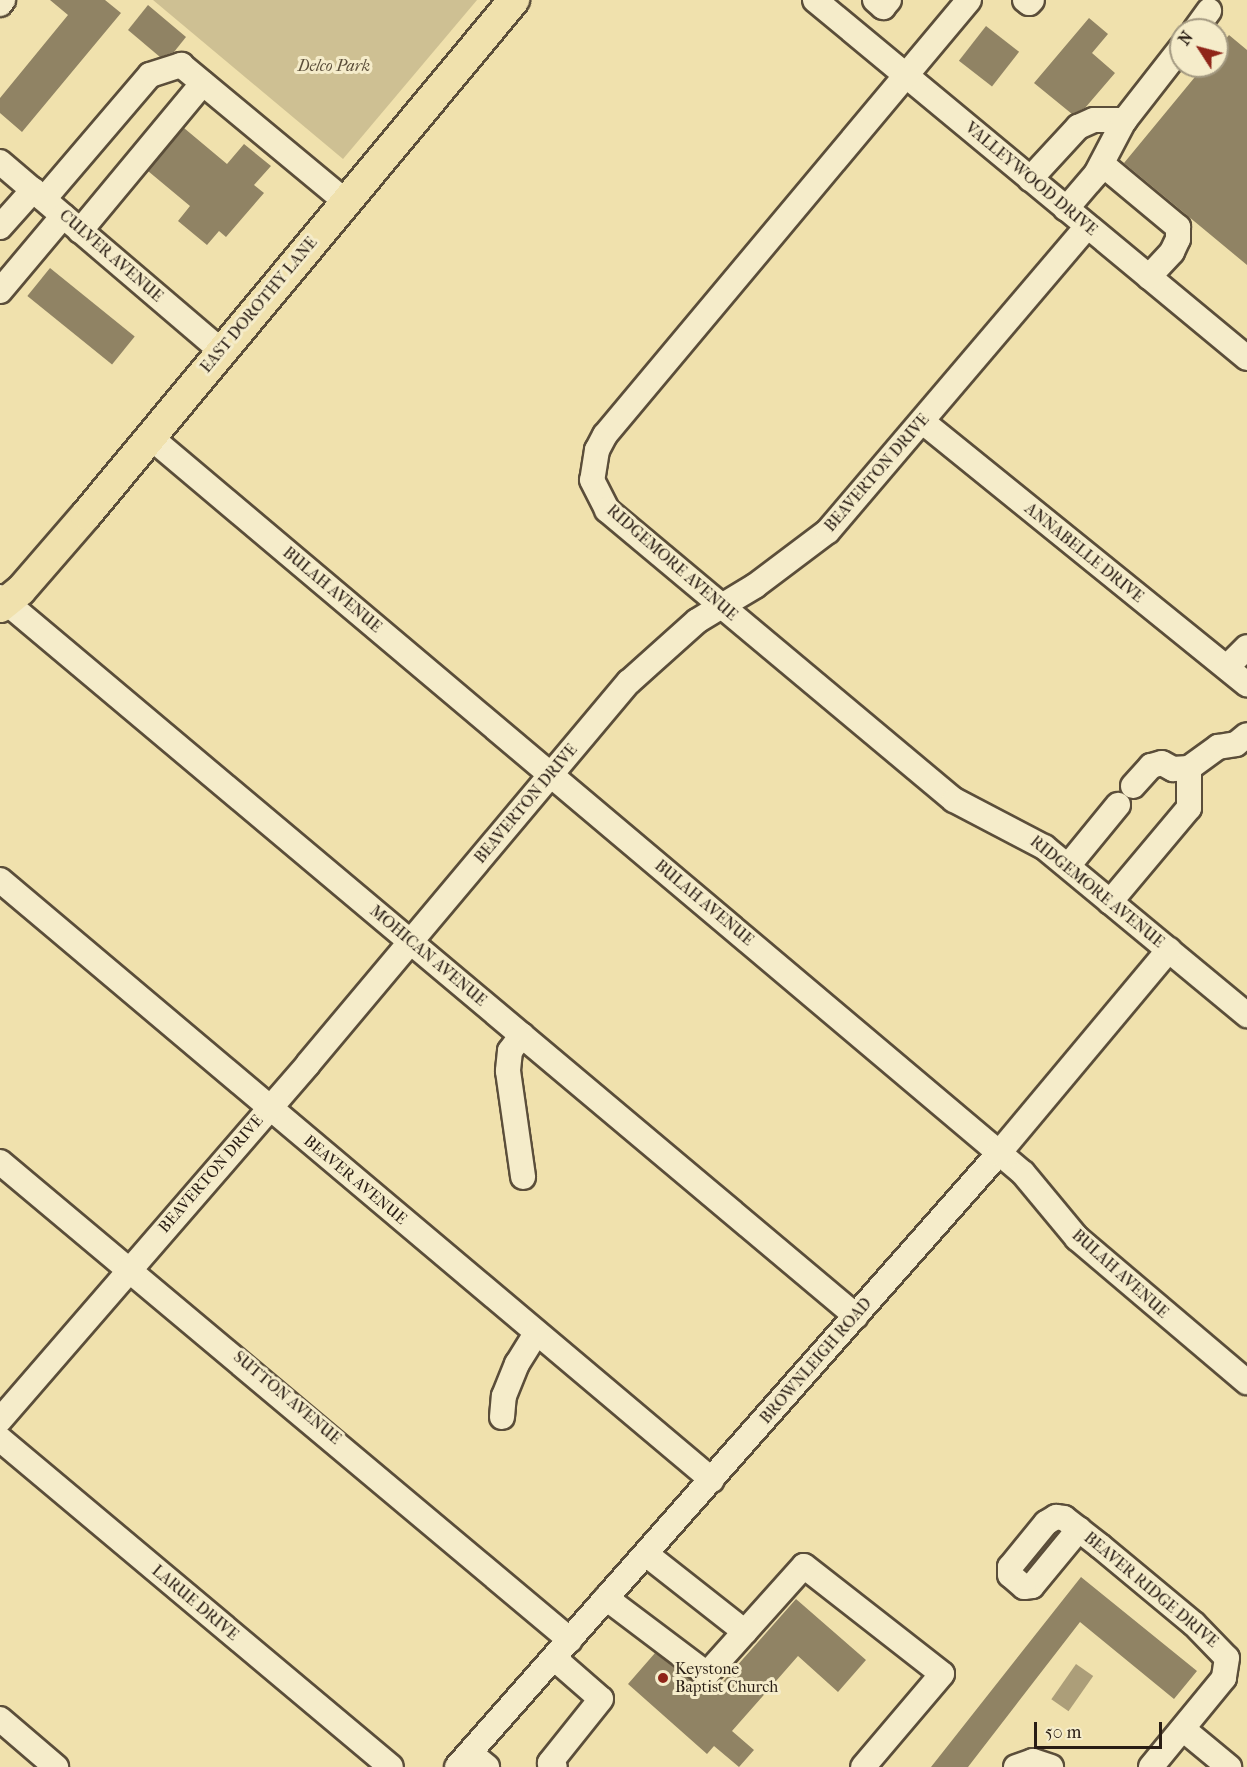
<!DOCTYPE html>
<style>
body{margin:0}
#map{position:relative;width:1247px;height:1767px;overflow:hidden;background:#f0e1ad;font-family:"IM FELL French Canon",serif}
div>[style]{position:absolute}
.green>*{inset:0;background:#cec093}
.water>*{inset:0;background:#ac9e79;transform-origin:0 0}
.building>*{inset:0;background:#908364;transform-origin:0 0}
.roads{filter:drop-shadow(2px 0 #5b4e3a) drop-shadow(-2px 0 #5b4e3a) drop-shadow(0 2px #5b4e3a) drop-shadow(0 -2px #5b4e3a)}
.minor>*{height:24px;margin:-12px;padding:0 12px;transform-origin:12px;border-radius:12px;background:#f5ecca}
.major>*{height:30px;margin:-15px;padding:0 15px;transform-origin:15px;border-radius:15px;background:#f0e1ad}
.dots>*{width:16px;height:16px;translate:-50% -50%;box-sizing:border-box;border:3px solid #f5ecca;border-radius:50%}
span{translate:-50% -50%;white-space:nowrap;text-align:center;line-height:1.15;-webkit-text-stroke:6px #f5ecca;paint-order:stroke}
.park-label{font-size:16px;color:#5b4e3a;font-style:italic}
.street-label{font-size:16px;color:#291d14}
.poi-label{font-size:16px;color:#291d14}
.left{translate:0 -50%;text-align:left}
.north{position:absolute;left:1169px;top:18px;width:60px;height:60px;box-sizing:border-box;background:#f5ecca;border:2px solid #a39981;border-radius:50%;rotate:306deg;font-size:16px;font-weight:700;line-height:24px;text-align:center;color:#291d14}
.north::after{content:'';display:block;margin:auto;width:21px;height:27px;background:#8f2418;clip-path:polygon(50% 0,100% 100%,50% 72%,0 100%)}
.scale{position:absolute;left:1034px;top:1722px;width:128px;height:27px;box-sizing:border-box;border:3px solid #291d14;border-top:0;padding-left:8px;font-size:18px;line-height:21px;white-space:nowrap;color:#291d14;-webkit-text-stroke:4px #f5ecca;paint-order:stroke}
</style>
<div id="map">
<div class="green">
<div style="clip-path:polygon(153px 0,477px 0,343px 159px)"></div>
</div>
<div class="water">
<div style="left:1076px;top:1664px;width:21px;height:43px;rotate:35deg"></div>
</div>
<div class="building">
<div style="clip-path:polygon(50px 0,105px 0,121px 13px,22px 132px,0 113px,0 98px,68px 15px)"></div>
<div style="clip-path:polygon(148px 5px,186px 37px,174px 52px,160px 57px,128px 30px)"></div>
<div style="clip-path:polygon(1089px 18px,1108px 34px,1092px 53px,1115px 73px,1085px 108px,1072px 114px,1034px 83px)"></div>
<div style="left:986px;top:26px;width:42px;height:44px;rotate:38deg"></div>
<div style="clip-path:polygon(1229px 35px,1247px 50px,1247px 265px,1124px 163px,1204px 66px,1217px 66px,1217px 50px)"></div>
<div style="clip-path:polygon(184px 128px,227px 164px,244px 144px,271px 166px,254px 185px,264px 193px,226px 237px,219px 231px,207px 245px,178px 221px,190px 206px,148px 171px)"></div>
<div style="left:50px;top:268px;width:109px;height:36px;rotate:39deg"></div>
<div style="clip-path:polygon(1081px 1577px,1197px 1671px,1174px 1699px,1080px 1622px,968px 1767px,931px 1767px)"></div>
<div style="clip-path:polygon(796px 1599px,866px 1660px,838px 1692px,798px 1656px,732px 1731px,754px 1750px,739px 1767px,714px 1746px,707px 1754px,628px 1684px,655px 1653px,712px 1694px)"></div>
</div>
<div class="roads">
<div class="minor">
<div style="left:815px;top:0;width:561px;rotate:39.65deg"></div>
<div style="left:875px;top:0;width:11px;rotate:41deg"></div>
<div style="left:883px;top:7px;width:9px;rotate:-49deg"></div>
<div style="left:969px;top:0;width:567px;rotate:129.92deg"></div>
<div style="left:605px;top:435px;width:17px;rotate:118deg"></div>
<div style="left:597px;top:450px;width:30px;rotate:99deg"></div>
<div style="left:592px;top:480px;width:34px;rotate:63deg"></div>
<div style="left:607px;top:510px;width:452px;rotate:39.9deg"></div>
<div style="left:954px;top:800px;width:102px;rotate:27.6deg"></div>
<div style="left:1044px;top:847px;width:264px;rotate:39.6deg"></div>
<div style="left:1025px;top:0;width:5px;rotate:37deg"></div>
<div style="left:1029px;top:3px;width:4px;rotate:-45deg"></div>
<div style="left:0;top:4px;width:5px;rotate:-53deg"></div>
<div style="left:1195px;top:30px;width:24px;rotate:-54deg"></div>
<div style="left:0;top:162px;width:291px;rotate:40.5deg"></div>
<div style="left:1102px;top:164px;width:99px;rotate:39.7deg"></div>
<div style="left:1178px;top:227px;width:12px;rotate:90deg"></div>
<div style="left:1178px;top:239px;width:14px;rotate:115deg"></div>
<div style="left:1172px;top:252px;width:34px;rotate:133deg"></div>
<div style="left:1030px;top:179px;width:71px;rotate:-47.3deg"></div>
<div style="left:1078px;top:127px;width:17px;rotate:-24deg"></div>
<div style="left:1094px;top:120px;width:31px"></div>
<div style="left:44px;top:199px;width:163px;rotate:-49.5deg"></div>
<div style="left:150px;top:75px;width:33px;rotate:-18deg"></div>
<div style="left:181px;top:65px;width:213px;rotate:39.7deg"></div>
<div style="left:1066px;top:209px;width:46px;rotate:-49.4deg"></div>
<div style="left:1096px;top:174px;width:60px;rotate:-62.2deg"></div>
<div style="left:1124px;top:121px;width:93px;rotate:-52deg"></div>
<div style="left:0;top:227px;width:50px;rotate:-48.3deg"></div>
<div style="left:80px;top:231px;width:192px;rotate:-50.3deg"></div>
<div style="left:0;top:291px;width:98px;rotate:-50deg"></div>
<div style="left:923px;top:422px;width:417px;rotate:39deg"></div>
<div style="left:149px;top:436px;width:1143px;rotate:40.14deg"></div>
<div style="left:1023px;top:1173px;width:85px;rotate:50.3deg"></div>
<div style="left:1077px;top:1238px;width:223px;rotate:40.3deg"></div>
<div style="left:0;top:597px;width:1118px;rotate:40.03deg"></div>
<div style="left:1227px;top:667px;width:28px;rotate:-45deg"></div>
<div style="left:1133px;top:786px;width:27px;rotate:-48deg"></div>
<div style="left:1151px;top:766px;width:11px;rotate:-15deg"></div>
<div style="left:1162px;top:763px;width:13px;rotate:29deg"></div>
<div style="left:1173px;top:769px;width:16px;rotate:-4deg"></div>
<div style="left:1189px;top:768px;width:36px;rotate:-36deg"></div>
<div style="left:1218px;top:747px;width:18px;rotate:-9deg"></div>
<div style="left:1236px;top:744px;width:14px;rotate:-39deg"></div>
<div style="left:1068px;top:866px;width:79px;rotate:-50.7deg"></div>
<div style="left:0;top:880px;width:931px;rotate:40.12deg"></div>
<div style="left:1110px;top:902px;width:123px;rotate:-50deg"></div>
<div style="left:1189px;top:808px;width:40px;rotate:-90deg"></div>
<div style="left:522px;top:1035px;width:20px;rotate:127deg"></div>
<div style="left:510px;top:1051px;width:20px;rotate:96deg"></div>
<div style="left:508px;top:1071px;width:107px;rotate:81.9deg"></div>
<div style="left:0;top:1162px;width:744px;rotate:39.98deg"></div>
<div style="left:502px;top:1417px;width:21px;rotate:-85deg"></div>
<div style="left:504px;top:1396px;width:35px;rotate:-68deg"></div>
<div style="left:517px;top:1364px;width:36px;rotate:-58deg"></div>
<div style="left:0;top:1420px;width:471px;rotate:-49.1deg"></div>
<div style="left:308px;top:1064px;width:499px;rotate:-50deg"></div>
<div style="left:629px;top:682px;width:91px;rotate:-41.9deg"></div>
<div style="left:697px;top:621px;width:68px;rotate:-31.1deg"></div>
<div style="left:755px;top:586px;width:91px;rotate:-37deg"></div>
<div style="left:828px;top:531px;width:399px;rotate:-49.6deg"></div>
<div style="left:0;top:1439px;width:510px;rotate:39.99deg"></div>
<div style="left:1079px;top:1529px;width:74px;rotate:129.5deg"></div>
<div style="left:1032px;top:1586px;width:8px;rotate:173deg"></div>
<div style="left:1024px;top:1587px;width:18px;rotate:-139deg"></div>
<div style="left:1010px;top:1575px;width:8px;rotate:-90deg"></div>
<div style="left:1010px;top:1567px;width:57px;rotate:-50.7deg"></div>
<div style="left:1046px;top:1523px;width:12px;rotate:-31deg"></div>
<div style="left:1056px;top:1517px;width:8px;rotate:7deg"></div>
<div style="left:1064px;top:1518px;width:46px;rotate:37.9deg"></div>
<div style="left:1100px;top:1546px;width:122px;rotate:39.7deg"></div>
<div style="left:1194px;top:1624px;width:47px;rotate:45.9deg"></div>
<div style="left:1227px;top:1658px;width:20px;rotate:99deg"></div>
<div style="left:1224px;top:1678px;width:115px;rotate:129.4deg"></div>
<div style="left:646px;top:1554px;width:126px;rotate:38.2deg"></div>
<div style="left:606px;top:1598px;width:126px;rotate:37deg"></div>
<div style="left:707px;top:1674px;width:145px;rotate:-48.1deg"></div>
<div style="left:804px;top:1566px;width:175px;rotate:38deg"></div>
<div style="left:942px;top:1674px;width:122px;rotate:130.3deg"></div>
<div style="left:554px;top:1658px;width:62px;rotate:41.1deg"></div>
<div style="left:601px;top:1699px;width:82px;rotate:128.6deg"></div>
<div style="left:550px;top:1763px;width:6px;rotate:39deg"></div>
<div style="left:0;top:1719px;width:74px;rotate:40.6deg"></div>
<div style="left:1183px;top:1729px;width:60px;rotate:39.6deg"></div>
<div style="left:470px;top:1753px;width:22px;rotate:39deg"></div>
<div style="left:457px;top:1767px;width:819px;rotate:-48.56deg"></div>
<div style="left:999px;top:1153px;width:265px;rotate:-50.1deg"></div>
<div style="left:1016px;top:1767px;width:18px;rotate:-19deg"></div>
<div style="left:1033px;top:1761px;width:19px;rotate:18deg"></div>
</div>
<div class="major">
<div style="left:0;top:607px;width:27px;rotate:-39deg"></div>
<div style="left:21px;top:590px;width:99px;rotate:-49.1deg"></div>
<div style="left:86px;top:515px;width:670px;rotate:-50.27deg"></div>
</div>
</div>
<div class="dots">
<div style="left:663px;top:1678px;background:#8f2418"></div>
</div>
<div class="park-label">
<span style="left:334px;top:66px">Delco Park</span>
</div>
<div class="street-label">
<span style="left:1031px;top:179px;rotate:40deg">VALLEYWOOD DRIVE</span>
<span style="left:111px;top:256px;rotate:41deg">CULVER AVENUE</span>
<span style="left:259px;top:305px;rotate:-50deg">EAST DOROTHY LANE</span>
<span style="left:877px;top:473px;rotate:-49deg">BEAVERTON DRIVE</span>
<span style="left:1084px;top:553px;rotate:39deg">ANNABELLE DRIVE</span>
<span style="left:672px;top:563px;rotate:41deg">RIDGEMORE AVENUE</span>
<span style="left:332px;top:590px;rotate:40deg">BULAH AVENUE</span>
<span style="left:526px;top:804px;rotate:-50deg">BEAVERTON DRIVE</span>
<span style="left:1097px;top:892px;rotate:39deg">RIDGEMORE AVENUE</span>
<span style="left:704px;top:903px;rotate:40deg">BULAH AVENUE</span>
<span style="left:428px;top:956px;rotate:40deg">MOHICAN AVENUE</span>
<span style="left:211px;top:1174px;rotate:-49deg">BEAVERTON DRIVE</span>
<span style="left:355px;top:1180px;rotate:40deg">BEAVER AVENUE</span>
<span style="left:1120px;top:1274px;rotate:42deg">BULAH AVENUE</span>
<span style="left:816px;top:1361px;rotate:-49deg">BROWNLEIGH ROAD</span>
<span style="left:287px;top:1398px;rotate:40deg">SUTTON AVENUE</span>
<span style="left:1151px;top:1590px;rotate:40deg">BEAVER RIDGE DRIVE</span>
<span style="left:195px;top:1603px;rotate:40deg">LARUE DRIVE</span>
</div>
<div class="poi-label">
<span class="left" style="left:675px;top:1678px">Keystone<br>Baptist Church</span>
</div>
<div class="north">N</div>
<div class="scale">50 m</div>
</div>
